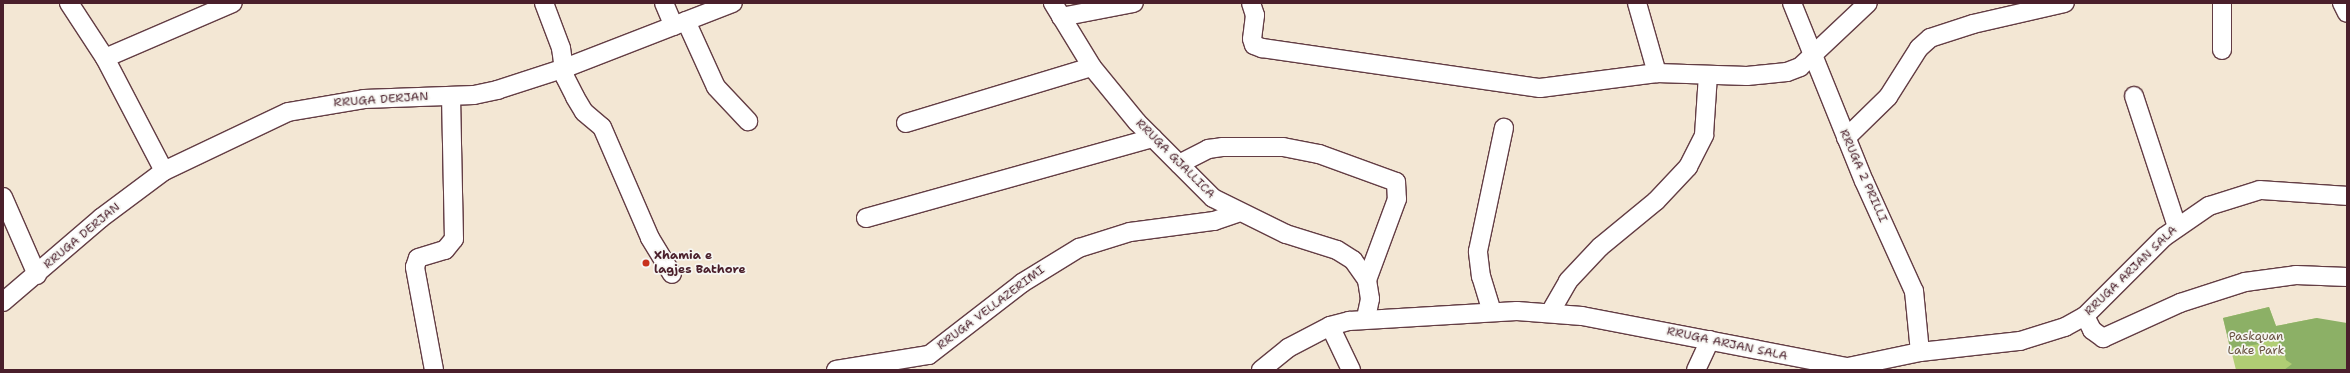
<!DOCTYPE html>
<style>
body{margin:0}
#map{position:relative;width:2350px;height:373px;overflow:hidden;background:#f3e7d4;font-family:"Shantell Sans",sans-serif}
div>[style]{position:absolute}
.green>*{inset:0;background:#b0cd74}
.forest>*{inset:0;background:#8cb066}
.roads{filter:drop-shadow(1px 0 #633d44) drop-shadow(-1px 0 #633d44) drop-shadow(0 1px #633d44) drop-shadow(0 -1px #633d44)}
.minor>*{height:18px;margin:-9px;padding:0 9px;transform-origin:9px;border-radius:9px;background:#fff}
.dots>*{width:11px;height:11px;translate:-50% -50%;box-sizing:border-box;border:2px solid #f6f6f2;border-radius:50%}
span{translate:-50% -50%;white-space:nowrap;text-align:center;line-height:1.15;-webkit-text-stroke:3.5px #f6f6f2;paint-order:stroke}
.street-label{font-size:12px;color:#4a1f2b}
.poi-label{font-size:12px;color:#4a1f2b;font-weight:700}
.left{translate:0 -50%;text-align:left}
.park-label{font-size:12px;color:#695341}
.frame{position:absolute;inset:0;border:4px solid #4a1f2b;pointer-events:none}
</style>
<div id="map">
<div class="green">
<div style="clip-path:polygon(2269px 307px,2276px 326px,2317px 318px,2347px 370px,2236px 370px,2223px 318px)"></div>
</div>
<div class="forest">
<div style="clip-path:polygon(2269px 307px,2276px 326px,2317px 318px,2347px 323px,2347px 370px,2284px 370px,2292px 364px,2286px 360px,2283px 346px,2272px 336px,2260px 344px,2230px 348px,2223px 318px)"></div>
</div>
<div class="roads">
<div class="minor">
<div style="left:69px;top:3px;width:66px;rotate:56.8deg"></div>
<div style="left:105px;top:58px;width:127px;rotate:62.4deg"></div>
<div style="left:544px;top:3px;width:48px;rotate:69.3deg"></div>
<div style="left:561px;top:48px;width:29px;rotate:82deg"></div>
<div style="left:565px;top:77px;width:22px;rotate:63deg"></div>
<div style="left:575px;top:97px;width:17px;rotate:59deg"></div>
<div style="left:584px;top:112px;width:23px;rotate:40deg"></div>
<div style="left:602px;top:127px;width:121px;rotate:66.6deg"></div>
<div style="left:650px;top:238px;width:42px;rotate:58.6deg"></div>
<div style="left:664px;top:3px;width:25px;rotate:67deg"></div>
<div style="left:1053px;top:3px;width:75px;rotate:58.6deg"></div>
<div style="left:1092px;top:67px;width:71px;rotate:50.7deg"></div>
<div style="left:1137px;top:122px;width:107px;rotate:45deg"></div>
<div style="left:1213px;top:198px;width:81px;rotate:26.3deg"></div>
<div style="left:1286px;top:234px;width:53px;rotate:17.4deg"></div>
<div style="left:1337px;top:250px;width:19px;rotate:32deg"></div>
<div style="left:1353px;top:260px;width:24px;rotate:55deg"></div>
<div style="left:1367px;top:280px;width:19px;rotate:81deg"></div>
<div style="left:1370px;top:299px;width:19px;rotate:102deg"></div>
<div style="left:1251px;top:3px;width:13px;rotate:72deg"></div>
<div style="left:1255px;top:15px;width:24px;rotate:97deg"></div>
<div style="left:1252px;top:39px;width:6px;rotate:72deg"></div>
<div style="left:1254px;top:45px;width:9px;rotate:21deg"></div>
<div style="left:1262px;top:48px;width:281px;rotate:8.2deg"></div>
<div style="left:1540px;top:88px;width:118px;rotate:-7.3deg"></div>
<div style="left:1657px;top:73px;width:90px;rotate:1.9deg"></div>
<div style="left:1747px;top:76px;width:40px;rotate:-5.7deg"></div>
<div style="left:1787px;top:72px;width:14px;rotate:-21deg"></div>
<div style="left:1800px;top:67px;width:93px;rotate:-43.3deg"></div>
<div style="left:1637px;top:3px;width:73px;rotate:74.1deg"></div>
<div style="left:1792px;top:3px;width:192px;rotate:68deg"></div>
<div style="left:1864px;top:181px;width:121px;rotate:65.6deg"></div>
<div style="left:1914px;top:291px;width:61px;rotate:84.4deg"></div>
<div style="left:2222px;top:3px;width:47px;rotate:90deg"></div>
<div style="left:2342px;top:3px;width:11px;rotate:63deg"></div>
<div style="left:1061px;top:17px;width:74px;rotate:-10.9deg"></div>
<div style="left:686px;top:21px;width:72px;rotate:65.6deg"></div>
<div style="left:716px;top:87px;width:47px;rotate:46.7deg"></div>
<div style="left:105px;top:58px;width:139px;rotate:-23.3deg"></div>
<div style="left:2134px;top:96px;width:138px;rotate:71.8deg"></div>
<div style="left:906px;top:123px;width:194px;rotate:-16.8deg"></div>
<div style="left:1846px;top:138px;width:59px;rotate:-44.3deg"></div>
<div style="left:1888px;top:97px;width:58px;rotate:-57.7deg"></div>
<div style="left:1919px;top:48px;width:15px;rotate:-42deg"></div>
<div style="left:1930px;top:38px;width:45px;rotate:-18deg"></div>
<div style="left:1973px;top:24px;width:94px;rotate:-12.9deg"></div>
<div style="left:1179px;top:164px;width:33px;rotate:-27deg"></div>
<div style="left:1208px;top:149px;width:14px;rotate:-8deg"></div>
<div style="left:1222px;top:147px;width:61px"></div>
<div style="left:1283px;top:147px;width:37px;rotate:11deg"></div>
<div style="left:1319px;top:154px;width:82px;rotate:20deg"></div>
<div style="left:1396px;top:182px;width:17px;rotate:87deg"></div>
<div style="left:1397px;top:199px;width:86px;rotate:110.3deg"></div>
<div style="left:3px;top:197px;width:85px;rotate:66.4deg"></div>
<div style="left:866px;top:218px;width:298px;rotate:-15.6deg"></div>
<div style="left:3px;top:302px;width:129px;rotate:-40.6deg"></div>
<div style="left:101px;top:218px;width:79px;rotate:-36.7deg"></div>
<div style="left:164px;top:171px;width:137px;rotate:-25.4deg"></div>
<div style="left:288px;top:112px;width:77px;rotate:-9.7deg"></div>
<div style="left:364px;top:99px;width:110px;rotate:-2.1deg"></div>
<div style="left:474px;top:95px;width:24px;rotate:-12deg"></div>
<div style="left:497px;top:90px;width:71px;rotate:-17.9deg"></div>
<div style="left:565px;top:68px;width:180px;rotate:-21.2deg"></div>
<div style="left:1551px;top:311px;width:34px;rotate:-60deg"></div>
<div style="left:1568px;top:281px;width:47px;rotate:-46.7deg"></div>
<div style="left:1600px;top:247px;width:72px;rotate:-39.4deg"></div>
<div style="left:1656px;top:201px;width:47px;rotate:-46.7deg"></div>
<div style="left:1688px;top:167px;width:36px;rotate:-63deg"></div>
<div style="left:1704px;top:135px;width:60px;rotate:-86.2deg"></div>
<div style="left:1492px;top:312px;width:37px;rotate:-107deg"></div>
<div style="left:1481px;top:277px;width:26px;rotate:-97deg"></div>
<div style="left:1478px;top:251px;width:126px;rotate:-78.1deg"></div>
<div style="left:2085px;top:316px;width:16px;rotate:63deg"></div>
<div style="left:2092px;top:330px;width:14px;rotate:36deg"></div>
<div style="left:2103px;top:338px;width:85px;rotate:-24.4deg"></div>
<div style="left:2180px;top:303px;width:68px;rotate:-17.9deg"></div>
<div style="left:2245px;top:282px;width:51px;rotate:-7.8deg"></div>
<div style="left:2296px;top:275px;width:51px;rotate:2.2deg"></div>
<div style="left:1330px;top:326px;width:49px;rotate:64.5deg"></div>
<div style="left:434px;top:370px;width:105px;rotate:-100.5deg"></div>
<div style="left:415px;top:267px;width:9px;rotate:-72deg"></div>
<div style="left:418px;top:258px;width:28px;rotate:-17deg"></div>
<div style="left:445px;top:250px;width:14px;rotate:-51deg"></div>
<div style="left:454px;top:239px;width:143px;rotate:-91.2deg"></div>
<div style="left:836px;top:370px;width:94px;rotate:-9.2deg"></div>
<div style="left:929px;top:355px;width:118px;rotate:-37.7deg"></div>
<div style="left:1022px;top:283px;width:67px;rotate:-31.6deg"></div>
<div style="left:1079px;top:248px;width:53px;rotate:-17.4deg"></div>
<div style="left:1130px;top:232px;width:85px;rotate:-7.5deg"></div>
<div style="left:1214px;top:221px;width:24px;rotate:-19deg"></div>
<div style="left:1261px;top:370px;width:35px;rotate:-39deg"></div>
<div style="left:1288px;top:348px;width:47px;rotate:-27.6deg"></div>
<div style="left:1330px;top:326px;width:20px;rotate:-15deg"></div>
<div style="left:1349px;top:321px;width:168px;rotate:-3.4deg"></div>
<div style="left:1517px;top:311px;width:65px;rotate:4.4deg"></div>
<div style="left:1582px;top:316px;width:271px;rotate:10.9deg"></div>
<div style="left:1848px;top:367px;width:74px;rotate:-11.8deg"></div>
<div style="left:1920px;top:352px;width:101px;rotate:-6.3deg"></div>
<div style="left:2020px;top:341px;width:47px;rotate:-17.3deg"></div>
<div style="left:2065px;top:327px;width:23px;rotate:-29deg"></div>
<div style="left:2085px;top:316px;width:112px;rotate:-45deg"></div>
<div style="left:2164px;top:237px;width:55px;rotate:-34.6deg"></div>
<div style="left:2209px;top:206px;width:53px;rotate:-17.4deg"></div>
<div style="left:2260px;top:190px;width:87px;rotate:3.9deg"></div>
<div style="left:1696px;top:370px;width:33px;rotate:-65deg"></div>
</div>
</div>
<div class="dots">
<div style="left:646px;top:263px;background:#c8321e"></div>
</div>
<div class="street-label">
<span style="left:381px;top:100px;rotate:-4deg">RRUGA DERJAN</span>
<span style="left:1175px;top:159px;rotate:45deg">RRUGA GJALLICA</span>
<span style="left:1863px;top:176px;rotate:66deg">RRUGA 2 PRILLI</span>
<span style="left:82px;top:236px;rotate:-40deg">RRUGA DERJAN</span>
<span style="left:2131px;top:271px;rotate:-44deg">RRUGA ARJAN SALA</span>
<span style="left:991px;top:308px;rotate:-37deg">RRUGA VELLAZERIMI</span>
<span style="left:1727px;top:344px;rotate:12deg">RRUGA ARJAN SALA</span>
</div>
<div class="poi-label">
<span class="left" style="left:654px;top:263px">Xhamia e<br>lagjes Bathore</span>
</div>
<div class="park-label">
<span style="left:2256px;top:344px">Paskquan<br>Lake Park</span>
</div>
<div class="frame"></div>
</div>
